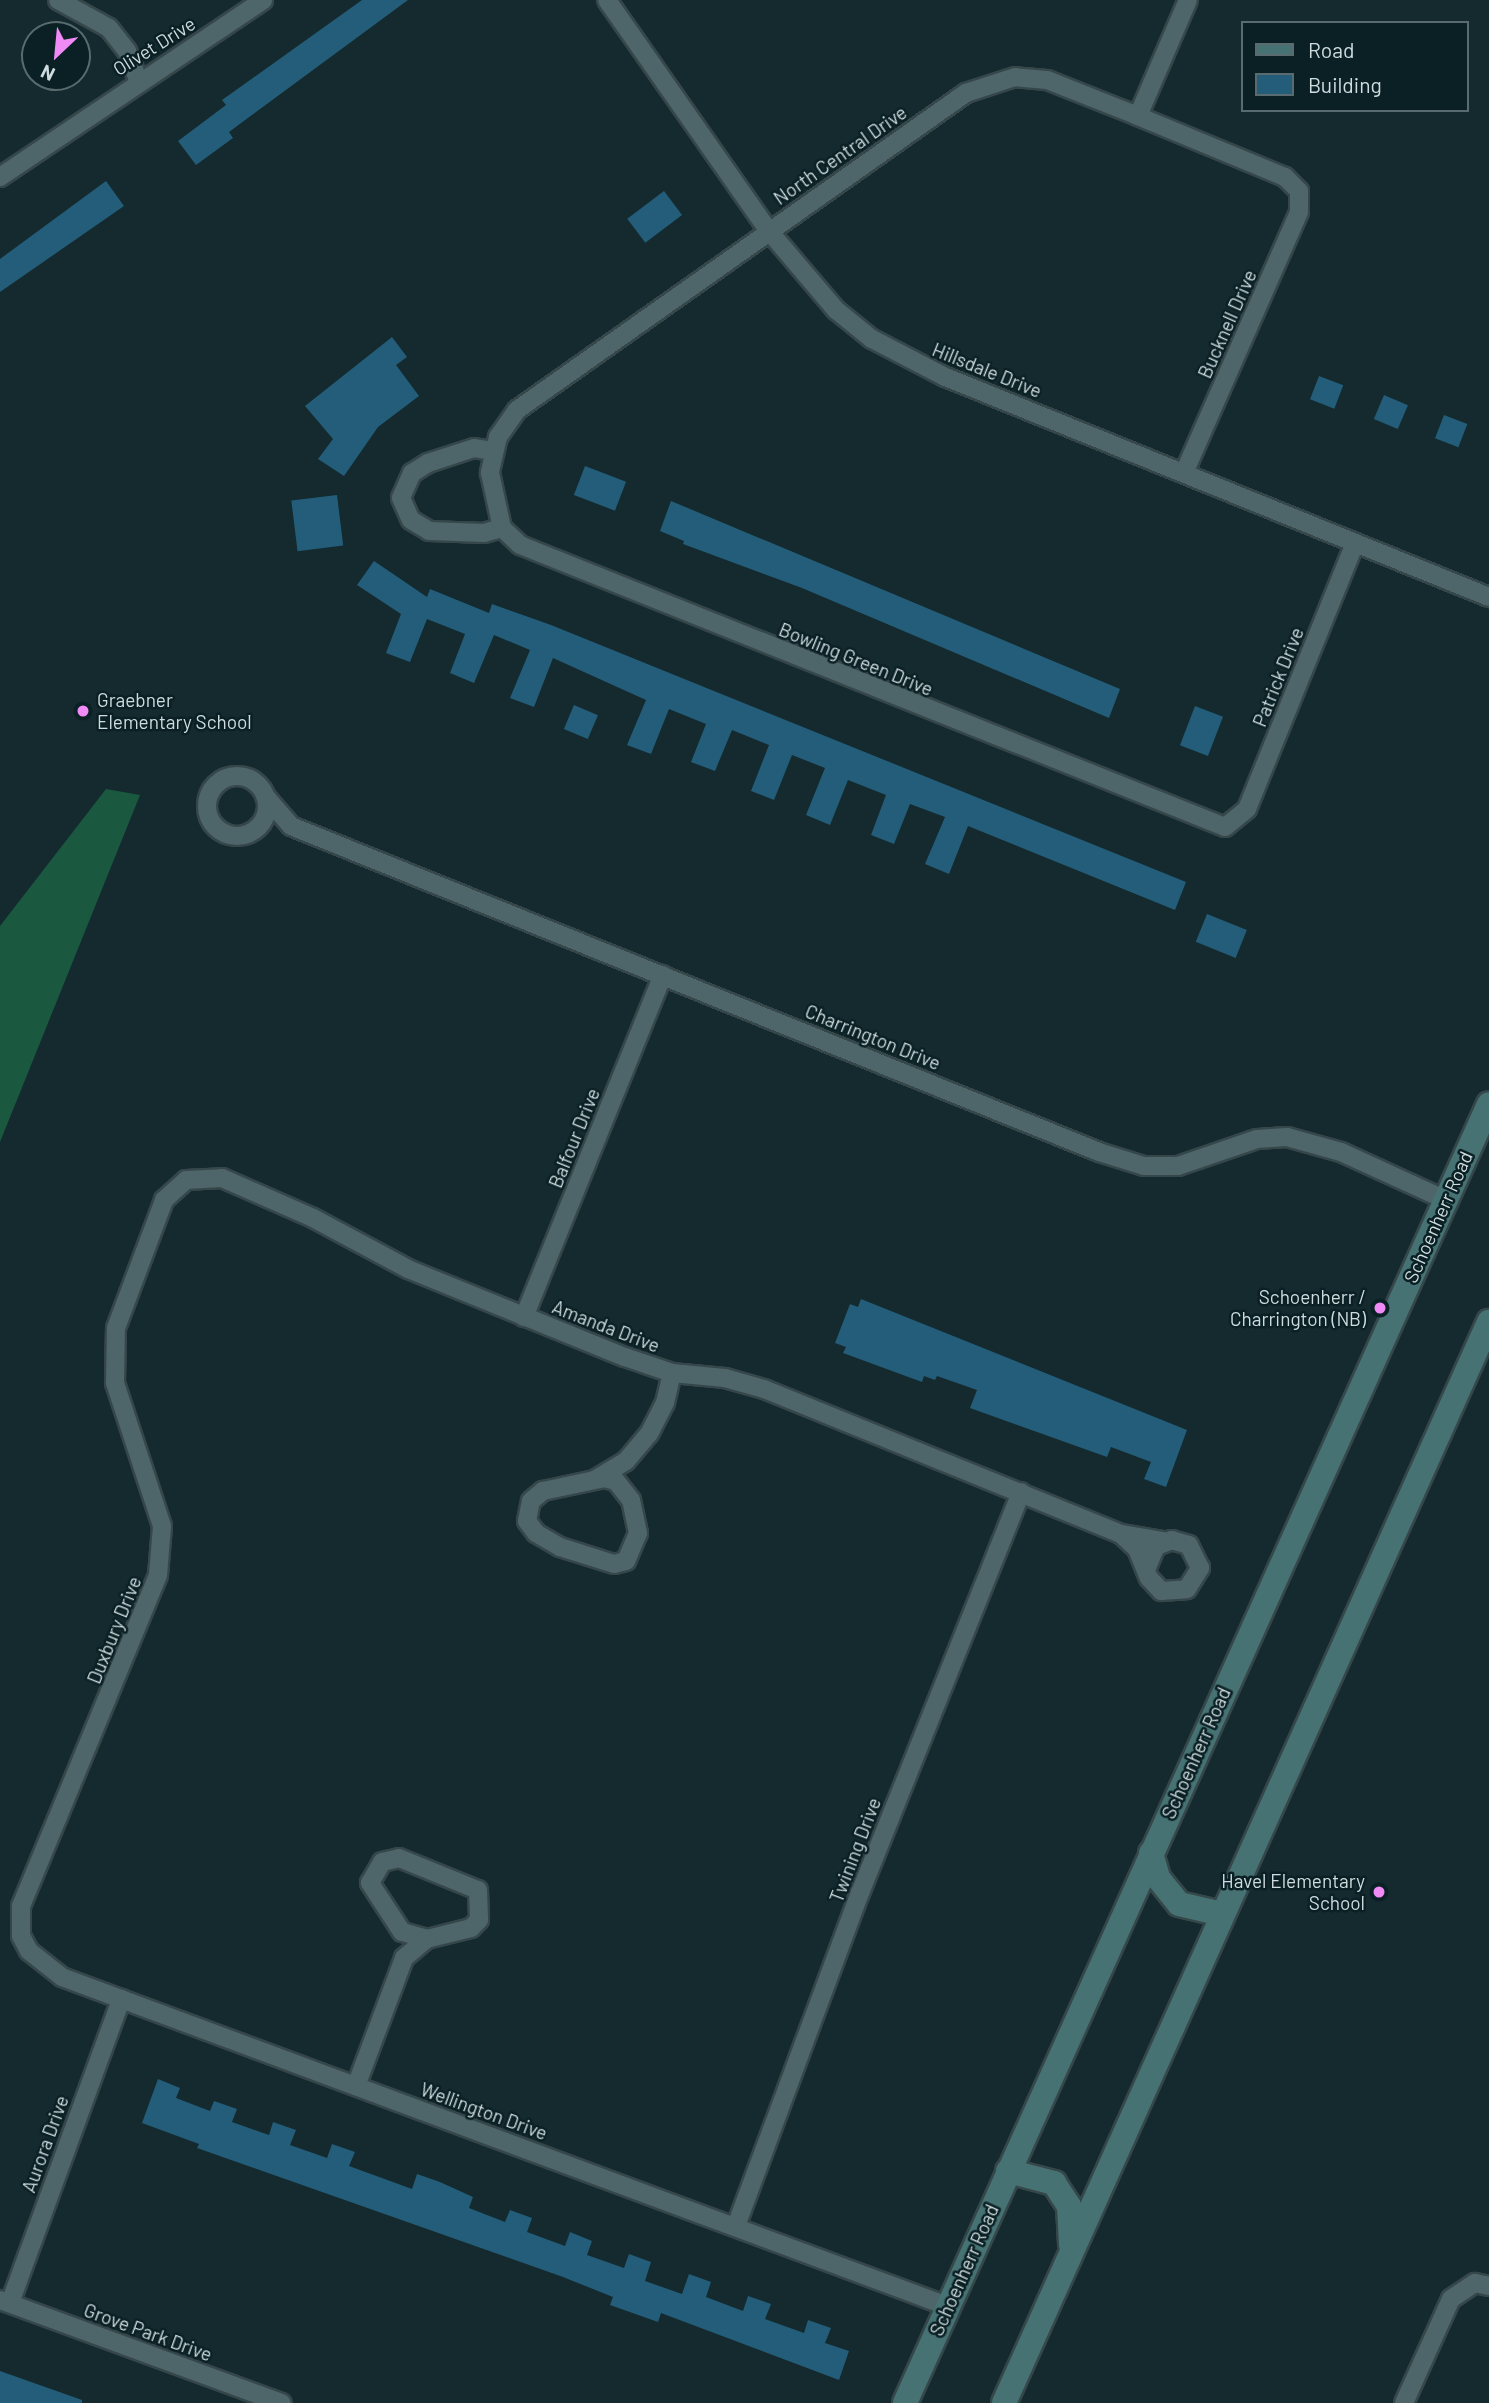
<!DOCTYPE html>
<style>
body{margin:0}
#map{position:relative;width:1489px;height:2403px;overflow:hidden;background:#142a2e;font-family:Barlow,sans-serif}
div>[style]{position:absolute}
.forest>*{inset:0;background:#1b5840}
.building>*{inset:0;background:#235d79;transform-origin:0 0}
.roads{filter:drop-shadow(2px 0 #36474a) drop-shadow(-2px 0 #36474a) drop-shadow(0 2px #36474a) drop-shadow(0 -2px #36474a)}
.minor>*{height:18px;margin:-9px;padding:0 9px;transform-origin:9px;border-radius:9px;background:#4e6569}
.minor>.ring{margin:-9px;padding:0;box-sizing:content-box;background:none;border:18px solid #4e6569;border-radius:50%}
.secondary>*{height:24px;margin:-12px;padding:0 12px;transform-origin:12px;border-radius:12px;background:#467273}
.dots>*{width:19px;height:19px;translate:-50% -50%;box-sizing:border-box;border:4px solid #0a2024;border-radius:50%}
span{translate:-50% -50%;white-space:nowrap;text-align:center;line-height:1.15;-webkit-text-stroke:5px #0a2024;paint-order:stroke}
.street-label{font-size:19px;color:#cfdcde}
.poi-label{font-size:19px;color:#cfdcde}
.left{translate:0 -50%;text-align:left}
.right{translate:-100% -50%;text-align:right}
.legend{position:absolute;left:1241px;top:21px;width:228px;height:91px;box-sizing:border-box;background:#0a2024;border:2px solid #596b6e;margin:0;padding:9px 12px;list-style:none;font-size:21px;color:#cfdcde}
.legend li{display:flex;align-items:center;gap:14px;height:35px}
.legend b{width:35px;border:2px solid #596b6e}
.north{position:absolute;left:21px;top:21px;width:70px;height:70px;box-sizing:border-box;background:#0a2024;border:2px solid #596b6e;border-radius:50%;rotate:206deg;font-size:19px;font-weight:700;line-height:28px;text-align:center;color:#cfdcde}
.north::after{content:'';display:block;margin:auto;width:24px;height:32px;background:#f08bf6;clip-path:polygon(50% 0,100% 100%,50% 72%,0 100%)}
</style>
<div id="map">
<div class="forest">
<div style="clip-path:polygon(106px 789px,140px 795px,0 1142px,0 926px)"></div>
</div>
<div class="building">
<div style="clip-path:polygon(362px 0,408px 0,229px 132px,233px 138px,196px 165px,178px 141px,226px 105px,222px 100px)"></div>
<div style="clip-path:polygon(106px 181px,124px 206px,0 292px,0 259px)"></div>
<div style="left:664px;top:191px;width:30px;height:46px;rotate:53deg"></div>
<div style="clip-path:polygon(392px 337px,407px 357px,396px 365px,419px 396px,378px 427px,344px 476px,318px 459px,333px 439px,305px 406px)"></div>
<div style="left:1319px;top:376px;width:26px;height:25px;rotate:21deg"></div>
<div style="left:1384px;top:395px;width:26px;height:26px;rotate:23deg"></div>
<div style="left:1444px;top:415px;width:25px;height:25px;rotate:21deg"></div>
<div style="left:585px;top:466px;width:44px;height:31px;rotate:21deg"></div>
<div style="left:337px;top:495px;width:51px;height:46px;rotate:83deg"></div>
<div style="clip-path:polygon(671px 501px,1120px 689px,1109px 718px,802px 588px,683px 544px,684px 541px,660px 531px)"></div>
<div style="clip-path:polygon(374px 561px,427px 597px,430px 589px,489px 613px,492px 604px,551px 625px,1186px 882px,1175px 910px,968px 826px,949px 874px,925px 864px,945px 817px,910px 804px,894px 844px,871px 835px,886px 795px,848px 780px,830px 825px,806px 815px,825px 768px,792px 755px,774px 800px,751px 791px,769px 745px,732px 730px,715px 771px,691px 762px,706px 724px,669px 709px,651px 754px,627px 745px,646px 700px,553px 658px,534px 707px,510px 698px,530px 650px,494px 635px,474px 683px,450px 673px,465px 634px,427px 619px,410px 662px,386px 653px,401px 614px,357px 585px)"></div>
<div style="left:574px;top:705px;width:26px;height:26px;rotate:23deg"></div>
<div style="left:1195px;top:706px;width:30px;height:42px;rotate:21deg"></div>
<div style="left:1207px;top:914px;width:43px;height:30px;rotate:22deg"></div>
<div style="clip-path:polygon(861px 1299px,1187px 1430px,1166px 1487px,1144px 1479px,1151px 1462px,1111px 1447px,1107px 1457px,970px 1408px,977px 1390px,937px 1376px,935px 1380px,924px 1376px,922px 1382px,843px 1353px,846px 1347px,835px 1343px,850px 1304px,858px 1307px)"></div>
<div style="clip-path:polygon(158px 2079px,180px 2088px,176px 2098px,210px 2111px,214px 2101px,237px 2109px,232px 2122px,269px 2135px,273px 2122px,296px 2130px,290px 2145px,327px 2158px,332px 2144px,355px 2152px,349px 2166px,412px 2189px,417px 2174px,440px 2182px,473px 2197px,469px 2208px,505px 2222px,510px 2210px,532px 2218px,527px 2232px,565px 2246px,570px 2232px,592px 2241px,587px 2255px,624px 2268px,629px 2254px,651px 2262px,645px 2281px,682px 2294px,689px 2274px,711px 2282px,706px 2297px,743px 2311px,748px 2296px,771px 2304px,765px 2319px,804px 2333px,808px 2320px,831px 2328px,825px 2343px,849px 2351px,839px 2380px,661px 2313px,658px 2322px,610px 2305px,613px 2297px,563px 2277px,197px 2148px,199px 2144px,142px 2123px)"></div>
<div style="clip-path:polygon(0 2371px,82px 2400px,82px 2403px,0 2403px)"></div>
</div>
<div class="roads">
<div class="minor">
<div style="left:58px;top:0;width:58px;rotate:28.8deg"></div>
<div style="left:109px;top:28px;width:29px;rotate:52deg"></div>
<div style="left:127px;top:51px;width:30px;rotate:69deg"></div>
<div style="left:607px;top:0;width:282px;rotate:55deg"></div>
<div style="left:769px;top:231px;width:104px;rotate:49.7deg"></div>
<div style="left:836px;top:310px;width:46px;rotate:38.9deg"></div>
<div style="left:872px;top:339px;width:80px;rotate:27.5deg"></div>
<div style="left:943px;top:376px;width:589px;rotate:22.04deg"></div>
<div style="left:1138px;top:116px;width:126px;rotate:-66.7deg"></div>
<div style="left:0;top:177px;width:317px;rotate:-33.9deg"></div>
<div style="left:493px;top:451px;width:19px;rotate:-171deg"></div>
<div style="left:474px;top:448px;width:48px;rotate:161.9deg"></div>
<div style="left:428px;top:463px;width:19px;rotate:148deg"></div>
<div style="left:412px;top:473px;width:27px;rotate:114deg"></div>
<div style="left:401px;top:498px;width:24px;rotate:66deg"></div>
<div style="left:411px;top:520px;width:21px;rotate:31deg"></div>
<div style="left:429px;top:531px;width:55px;rotate:2.1deg"></div>
<div style="left:484px;top:533px;width:19px;rotate:-16deg"></div>
<div style="left:1184px;top:473px;width:285px;rotate:-66.2deg"></div>
<div style="left:1299px;top:212px;width:21px;rotate:-90deg"></div>
<div style="left:1299px;top:191px;width:20px;rotate:-135deg"></div>
<div style="left:1285px;top:177px;width:159px;rotate:-157.5deg"></div>
<div style="left:1138px;top:116px;width:98px;rotate:-158.4deg"></div>
<div style="left:1047px;top:80px;width:32px;rotate:-175deg"></div>
<div style="left:1015px;top:77px;width:52px;rotate:161.9deg"></div>
<div style="left:966px;top:93px;width:550px;rotate:144.78deg"></div>
<div style="left:517px;top:410px;width:33px;rotate:125deg"></div>
<div style="left:498px;top:437px;width:37px;rotate:103deg"></div>
<div style="left:490px;top:473px;width:56px;rotate:77.7deg"></div>
<div style="left:502px;top:528px;width:25px;rotate:43deg"></div>
<div style="left:520px;top:545px;width:759px;rotate:21.8deg"></div>
<div style="left:1225px;top:827px;width:28px;rotate:-39deg"></div>
<div style="left:1247px;top:809px;width:287px;rotate:-67.9deg"></div>
<div class="ring" style="left:207px;top:776px;width:42px;height:42px"></div>
<div style="left:265px;top:796px;width:40px;rotate:49deg"></div>
<div style="left:291px;top:826px;width:871px;rotate:21.97deg"></div>
<div style="left:1099px;top:1152px;width:47px;rotate:17.3deg"></div>
<div style="left:1144px;top:1166px;width:34px"></div>
<div style="left:1178px;top:1166px;width:83px;rotate:-18.9deg"></div>
<div style="left:1257px;top:1139px;width:30px;rotate:-4deg"></div>
<div style="left:1287px;top:1137px;width:56px;rotate:15.5deg"></div>
<div style="left:1341px;top:1152px;width:115px;rotate:24.6deg"></div>
<div style="left:524px;top:1317px;width:369px;rotate:-67.9deg"></div>
<div style="left:604px;top:1478px;width:12px;rotate:14deg"></div>
<div style="left:616px;top:1481px;width:24px;rotate:52deg"></div>
<div style="left:631px;top:1500px;width:34px;rotate:78deg"></div>
<div style="left:638px;top:1533px;width:30px;rotate:113deg"></div>
<div style="left:626px;top:1561px;width:12px;rotate:166deg"></div>
<div style="left:614px;top:1564px;width:57px;rotate:-162.5deg"></div>
<div style="left:560px;top:1547px;width:28px;rotate:-150deg"></div>
<div style="left:536px;top:1533px;width:15px;rotate:-127deg"></div>
<div style="left:527px;top:1521px;width:20px;rotate:-79deg"></div>
<div style="left:531px;top:1501px;width:16px;rotate:-40deg"></div>
<div style="left:543px;top:1491px;width:62px;rotate:-12deg"></div>
<div style="left:596px;top:1479px;width:35px;rotate:-31deg"></div>
<div style="left:626px;top:1461px;width:35px;rotate:-50deg"></div>
<div style="left:649px;top:1434px;width:35px;rotate:-63deg"></div>
<div style="left:665px;top:1403px;width:31px;rotate:-77deg"></div>
<div style="left:1123px;top:1536px;width:19px;rotate:43deg"></div>
<div style="left:1137px;top:1549px;width:31px;rotate:68deg"></div>
<div style="left:1149px;top:1578px;width:18px;rotate:47deg"></div>
<div style="left:1161px;top:1591px;width:26px;rotate:-4deg"></div>
<div style="left:1187px;top:1589px;width:25px;rotate:-58deg"></div>
<div style="left:1200px;top:1568px;width:25px;rotate:-116deg"></div>
<div style="left:1189px;top:1545px;width:18px;rotate:-164deg"></div>
<div style="left:1172px;top:1540px;width:17px;rotate:159deg"></div>
<div style="left:1156px;top:1546px;width:26px;rotate:113deg"></div>
<div style="left:399px;top:1858px;width:85px;rotate:22.1deg"></div>
<div style="left:478px;top:1890px;width:30px;rotate:88deg"></div>
<div style="left:479px;top:1920px;width:11px;rotate:135deg"></div>
<div style="left:471px;top:1928px;width:45px;rotate:166deg"></div>
<div style="left:427px;top:1939px;width:26px;rotate:-164deg"></div>
<div style="left:402px;top:1932px;width:59px;rotate:-123.1deg"></div>
<div style="left:370px;top:1883px;width:24px;rotate:-60deg"></div>
<div style="left:382px;top:1862px;width:17px;rotate:-13deg"></div>
<div style="left:356px;top:2086px;width:137px;rotate:-69.4deg"></div>
<div style="left:404px;top:1958px;width:30px;rotate:-40deg"></div>
<div style="left:736px;top:2226px;width:355px;rotate:-69.6deg"></div>
<div style="left:860px;top:1893px;width:432px;rotate:-68.1deg"></div>
<div style="left:0;top:2300px;width:300px;rotate:20.1deg"></div>
<div style="left:10px;top:2303px;width:324px;rotate:-69.9deg"></div>
<div style="left:947px;top:2306px;width:944px;rotate:-159.61deg"></div>
<div style="left:62px;top:1977px;width:42px;rotate:-141.8deg"></div>
<div style="left:29px;top:1951px;width:17px;rotate:-118deg"></div>
<div style="left:21px;top:1936px;width:30px;rotate:-90deg"></div>
<div style="left:21px;top:1906px;width:358px;rotate:-67.5deg"></div>
<div style="left:158px;top:1575px;width:49px;rotate:-85.3deg"></div>
<div style="left:162px;top:1526px;width:151px;rotate:-108.2deg"></div>
<div style="left:115px;top:1383px;width:55px;rotate:-89deg"></div>
<div style="left:116px;top:1328px;width:137px;rotate:-69.4deg"></div>
<div style="left:164px;top:1200px;width:30px;rotate:-42deg"></div>
<div style="left:186px;top:1180px;width:36px;rotate:-3deg"></div>
<div style="left:222px;top:1178px;width:99px;rotate:23.7deg"></div>
<div style="left:313px;top:1218px;width:108px;rotate:28.2deg"></div>
<div style="left:408px;top:1269px;width:234px;rotate:22.1deg"></div>
<div style="left:625px;top:1357px;width:50px;rotate:18.8deg"></div>
<div style="left:672px;top:1373px;width:53px;rotate:5.4deg"></div>
<div style="left:725px;top:1378px;width:41px;rotate:15.8deg"></div>
<div style="left:764px;top:1389px;width:385px;rotate:22.1deg"></div>
<div style="left:1121px;top:1534px;width:43px;rotate:9.5deg"></div>
<div style="left:1404px;top:2403px;width:114px;rotate:-65.7deg"></div>
<div style="left:1451px;top:2299px;width:29px;rotate:-34deg"></div>
<div style="left:1475px;top:2283px;width:14px;rotate:12deg"></div>
</div>
<div class="secondary">
<div style="left:1151px;top:1853px;width:26px;rotate:74deg"></div>
<div style="left:1158px;top:1878px;width:33px;rotate:51deg"></div>
<div style="left:1179px;top:1904px;width:44px;rotate:13.1deg"></div>
<div style="left:1008px;top:2171px;width:48px;rotate:14.6deg"></div>
<div style="left:1054px;top:2183px;width:27px;rotate:57deg"></div>
<div style="left:1069px;top:2206px;width:39px;rotate:87deg"></div>
<div style="left:905px;top:2403px;width:1424px;rotate:-65.79deg"></div>
<div style="left:1004px;top:2403px;width:1185px;rotate:-65.84deg"></div>
</div>
</div>
<div class="dots">
<div style="left:83px;top:711px;background:#f08bf6"></div>
<div style="left:1380px;top:1308px;background:#f08bf6"></div>
<div style="left:1379px;top:1892px;background:#f08bf6"></div>
</div>
<div class="street-label">
<span style="left:154px;top:46px;rotate:-32deg">Olivet Drive</span>
<span style="left:840px;top:155px;rotate:-35deg">North Central Drive</span>
<span style="left:1227px;top:324px;rotate:-66deg">Bucknell Drive</span>
<span style="left:987px;top:370px;rotate:22deg">Hillsdale Drive</span>
<span style="left:856px;top:659px;rotate:22deg">Bowling Green Drive</span>
<span style="left:1278px;top:677px;rotate:-68deg">Patrick Drive</span>
<span style="left:873px;top:1037px;rotate:22deg">Charrington Drive</span>
<span style="left:574px;top:1138px;rotate:-68deg">Balfour Drive</span>
<span style="left:1438px;top:1217px;rotate:-66deg">Schoenherr Road</span>
<span style="left:606px;top:1326px;rotate:21deg">Amanda Drive</span>
<span style="left:114px;top:1630px;rotate:-68deg">Duxbury Drive</span>
<span style="left:1196px;top:1753px;rotate:-66deg">Schoenherr Road</span>
<span style="left:855px;top:1850px;rotate:-69deg">Twining Drive</span>
<span style="left:484px;top:2111px;rotate:20deg">Wellington Drive</span>
<span style="left:45px;top:2144px;rotate:-70deg">Aurora Drive</span>
<span style="left:964px;top:2270px;rotate:-66deg">Schoenherr Road</span>
<span style="left:148px;top:2332px;rotate:20deg">Grove Park Drive</span>
</div>
<div class="poi-label">
<span class="left" style="left:97px;top:711px">Graebner<br>Elementary School</span>
<span class="right" style="left:1366px;top:1308px">Schoenherr /<br>Charrington (NB)</span>
<span class="right" style="left:1365px;top:1892px">Havel Elementary<br>School</span>
</div>
<ul class="legend">
<li><b style="height:9px;background:#467273"></b>Road</li>
<li><b style="height:19px;background:#235d79"></b>Building</li>
</ul>
<div class="north">N</div>
</div>
